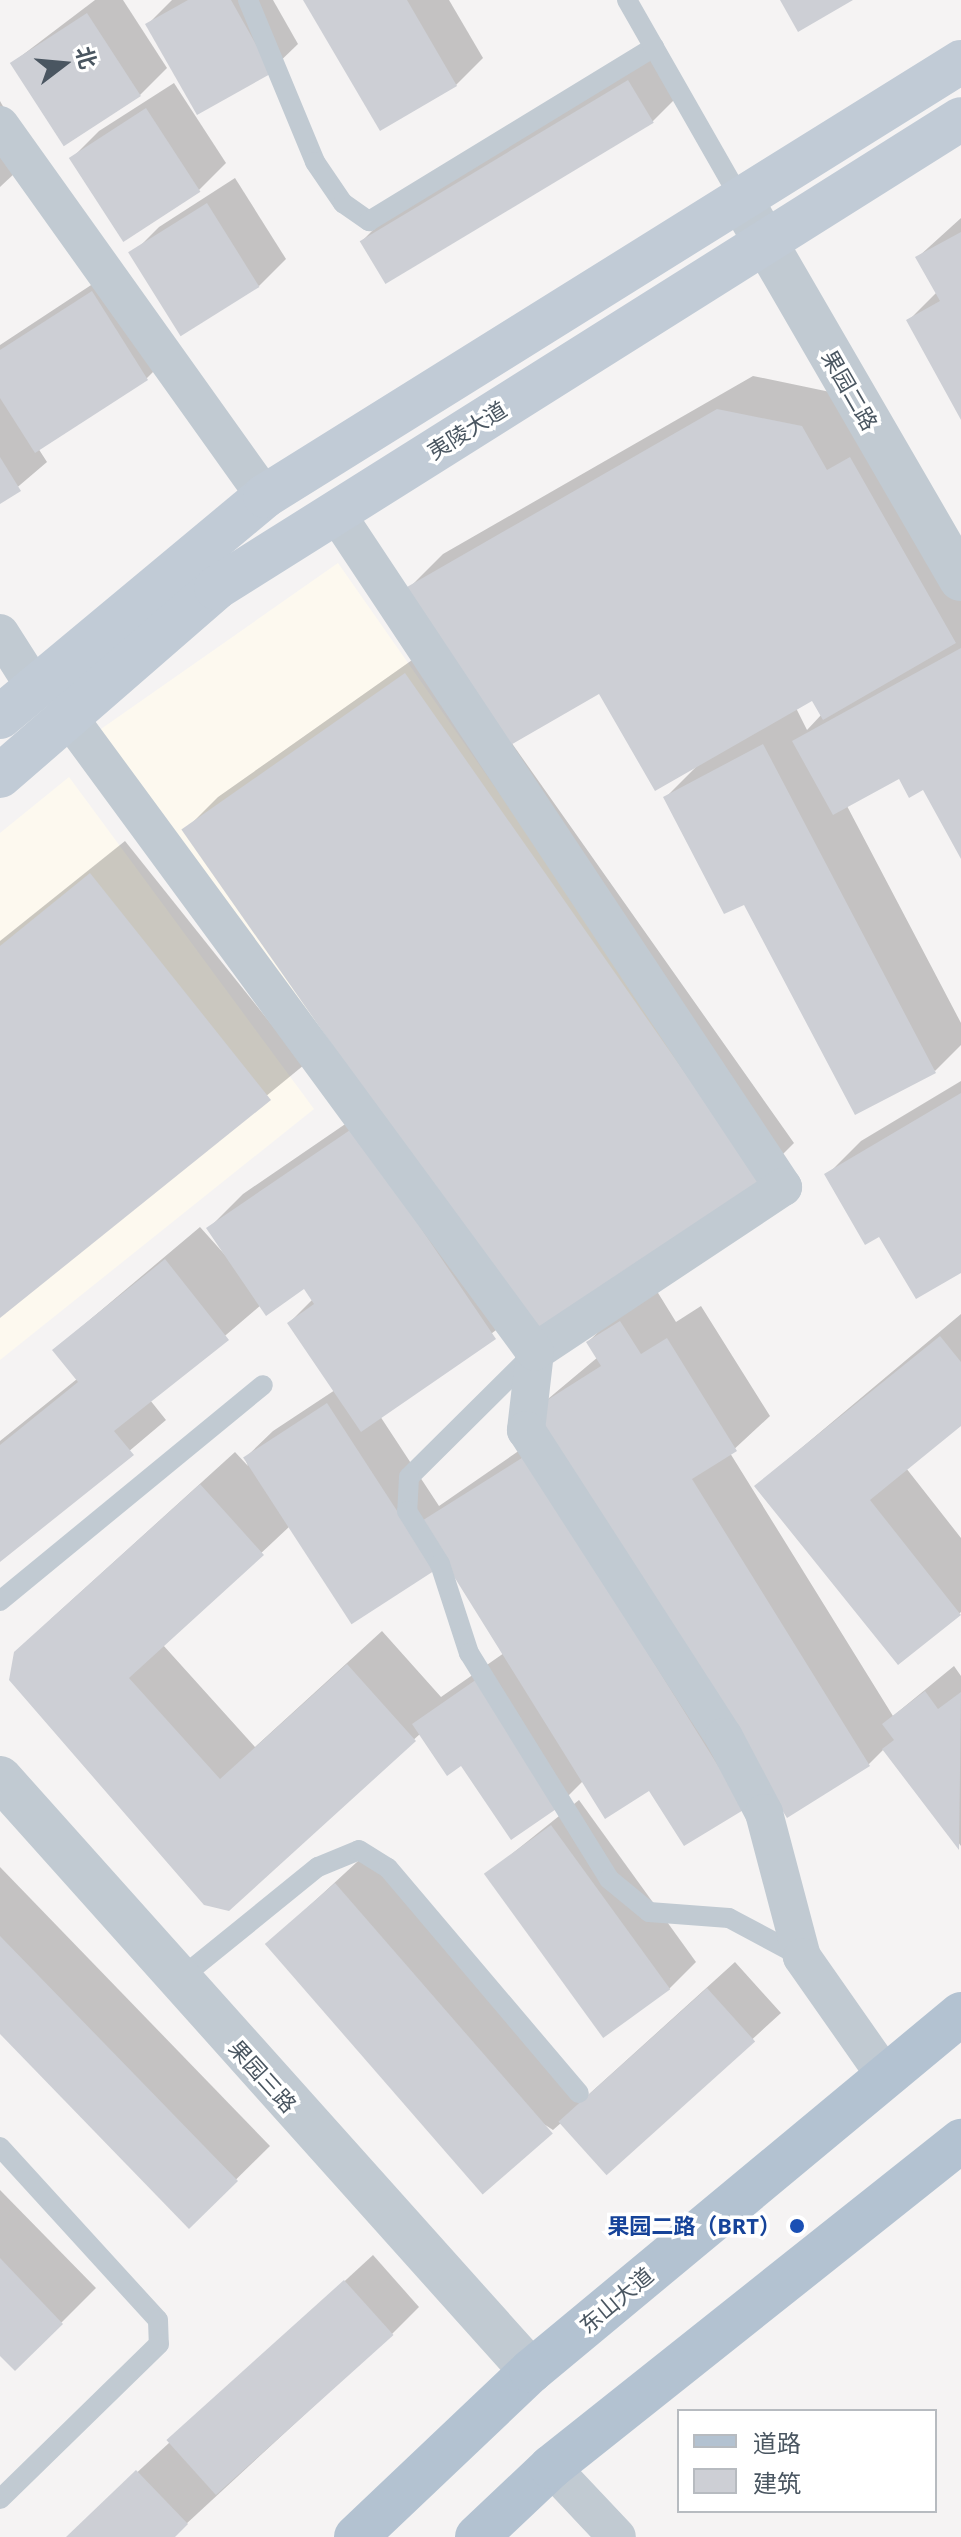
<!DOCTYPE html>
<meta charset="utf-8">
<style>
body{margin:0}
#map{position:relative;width:961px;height:2537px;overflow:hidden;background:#f5f3f3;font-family:"Noto Sans","Noto Sans SC",sans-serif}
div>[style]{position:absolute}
.commercial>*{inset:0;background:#fdf9ef;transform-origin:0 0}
.shadow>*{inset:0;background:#0003}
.building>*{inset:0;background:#cdcfd5;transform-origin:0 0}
.service>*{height:20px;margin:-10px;padding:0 10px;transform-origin:10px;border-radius:10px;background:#c1cad2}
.minor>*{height:38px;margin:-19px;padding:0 19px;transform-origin:19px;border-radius:19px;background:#c1cad2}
.tertiary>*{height:44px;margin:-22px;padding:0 22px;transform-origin:22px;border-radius:22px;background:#c1cad2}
.secondary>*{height:44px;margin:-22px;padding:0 22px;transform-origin:22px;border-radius:22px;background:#c1cbd6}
.primary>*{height:44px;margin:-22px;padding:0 22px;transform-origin:22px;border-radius:22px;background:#b3c2d1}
.dots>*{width:22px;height:22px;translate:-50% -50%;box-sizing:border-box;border:4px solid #fff;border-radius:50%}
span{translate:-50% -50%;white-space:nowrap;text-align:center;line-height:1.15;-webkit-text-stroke:7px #fff;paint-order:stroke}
.street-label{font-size:22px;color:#4a5661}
.transit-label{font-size:22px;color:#164399;font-weight:700}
.right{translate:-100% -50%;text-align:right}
.legend{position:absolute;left:677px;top:2409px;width:260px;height:104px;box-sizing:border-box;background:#fff;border:2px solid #b7bbc0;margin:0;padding:10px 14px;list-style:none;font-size:24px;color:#4a5661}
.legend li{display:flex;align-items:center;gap:16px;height:40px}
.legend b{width:40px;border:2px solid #b7bbc0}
.north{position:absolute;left:24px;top:24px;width:80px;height:80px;-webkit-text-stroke:6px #fff;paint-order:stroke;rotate:74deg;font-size:22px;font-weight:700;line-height:32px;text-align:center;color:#4a5661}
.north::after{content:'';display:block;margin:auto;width:28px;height:36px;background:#4a5661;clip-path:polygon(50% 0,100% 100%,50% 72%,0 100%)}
</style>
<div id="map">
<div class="commercial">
<div style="left:338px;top:563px;width:752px;height:295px;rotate:55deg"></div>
<div style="clip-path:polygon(69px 777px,314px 1109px,0 1360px,0 833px)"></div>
</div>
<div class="shadow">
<div style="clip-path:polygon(95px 0,123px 0,167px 68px,140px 95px,12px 63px)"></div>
<div style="clip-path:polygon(172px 0,273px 0,298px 44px,270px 71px,148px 24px)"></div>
<div style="clip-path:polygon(306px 0,449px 0,483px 58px,456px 85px)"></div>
<div style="clip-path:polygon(656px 54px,680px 94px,653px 121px,386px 281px,362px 241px,389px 214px)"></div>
<div style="clip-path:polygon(174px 83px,226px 163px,199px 190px,72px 158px,99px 131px)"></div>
<div style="clip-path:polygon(0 101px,32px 157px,0 187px)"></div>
<div style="clip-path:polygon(235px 178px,286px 259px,259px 286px,132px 254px,159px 227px)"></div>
<div style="clip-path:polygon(961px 218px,961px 416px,909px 320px,937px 292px,918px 257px)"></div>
<div style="clip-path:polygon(120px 266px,174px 351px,147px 378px,38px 448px,47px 462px,0 502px,0 345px)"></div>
<div style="clip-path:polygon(evenodd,753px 376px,835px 393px,961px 559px,961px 854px,924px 787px,900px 776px,847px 806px,961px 1023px,961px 1045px,935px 1071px,745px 902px,665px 798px,696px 767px,600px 691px,511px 742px,794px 1143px,760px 1177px,522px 1311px,380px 1416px,439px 1506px,549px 1430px,536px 1409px,598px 1357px,588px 1342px,622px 1309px,655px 1288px,676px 1322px,701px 1306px,770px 1416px,730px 1453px,893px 1716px,954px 1666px,961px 1676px,961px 1846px,885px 1748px,869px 1764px,768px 1783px,650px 1788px,583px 1781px,561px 1803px,462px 1764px,421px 1733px,229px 1909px,51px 1619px,235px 1452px,248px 1466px,245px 1458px,273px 1431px,335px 1390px,289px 1323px,313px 1299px,305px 1286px,261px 1305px,150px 1400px,166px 1420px,0 1560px,0 1441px,77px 1379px,54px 1350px,200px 1227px,234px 1265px,209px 1228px,243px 1194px,376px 1103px,184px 831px,218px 797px,439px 641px,409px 588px,443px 554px,753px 376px,813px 698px,822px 714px,807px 730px,796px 708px,813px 698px,753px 376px,290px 1526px,445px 1558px,504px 1653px,441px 1697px,382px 1631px,255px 1747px,163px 1645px,290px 1526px)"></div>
<div style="clip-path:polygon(125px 841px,304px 1065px,0 1315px,0 941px)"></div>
<div style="clip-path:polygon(961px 1081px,961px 1270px,879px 1234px,827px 1175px,861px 1141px)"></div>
<div style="clip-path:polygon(961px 1314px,961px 1424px,906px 1468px,961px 1538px,961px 1612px,898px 1663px,756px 1486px)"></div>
<div style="clip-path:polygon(579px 1800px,696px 1962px,669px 1989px,487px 1874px)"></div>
<div style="clip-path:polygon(370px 1850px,587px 2096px,735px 1962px,781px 2013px,607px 2172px,562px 2122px,553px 2130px,268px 1944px)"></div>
<div style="clip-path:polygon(0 1867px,270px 2146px,189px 2226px,0 2031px)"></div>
<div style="clip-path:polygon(0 2190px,96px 2288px,15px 2369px,0 2353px)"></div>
<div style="clip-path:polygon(373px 2255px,419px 2307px,392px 2334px,172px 2537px,67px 2537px)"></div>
</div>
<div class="building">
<div style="clip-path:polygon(188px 0,231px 0,272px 73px,197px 115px,145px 24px)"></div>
<div style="clip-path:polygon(303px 0,407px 0,457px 86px,380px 131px)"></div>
<div style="clip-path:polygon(780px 0,853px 0,798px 32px)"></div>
<div style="left:87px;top:13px;width:99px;height:92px;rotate:57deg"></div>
<div style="left:628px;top:80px;width:50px;height:313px;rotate:59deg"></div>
<div style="left:146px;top:108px;width:100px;height:92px;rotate:57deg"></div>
<div style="left:207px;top:203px;width:99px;height:93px;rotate:58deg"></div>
<div style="clip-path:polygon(961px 232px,961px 420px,906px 320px,940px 301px,915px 257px)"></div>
<div style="clip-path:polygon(92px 291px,148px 380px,35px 453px,0 398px,0 350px)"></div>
<div style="clip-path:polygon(717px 409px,802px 426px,827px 470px,850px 457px,956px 643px,823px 720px,812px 701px,655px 791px,599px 694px,500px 751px,407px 587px)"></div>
<div style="clip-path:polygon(0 457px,21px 491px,0 504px)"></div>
<div style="clip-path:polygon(961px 648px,961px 859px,923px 790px,909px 798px,899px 779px,833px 815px,792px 741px)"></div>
<div style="left:405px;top:673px;width:619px;height:273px;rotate:55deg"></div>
<div style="clip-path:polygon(763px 744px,936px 1073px,855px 1115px,744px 905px,724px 914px,663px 797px)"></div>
<div style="clip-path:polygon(90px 873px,271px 1100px,0 1318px,0 946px)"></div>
<div style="clip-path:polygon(961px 1093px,961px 1273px,916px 1299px,879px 1237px,865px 1245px,824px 1174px)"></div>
<div style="clip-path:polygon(353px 1128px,496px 1339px,361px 1432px,287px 1323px,314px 1304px,304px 1289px,266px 1316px,206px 1228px)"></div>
<div style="clip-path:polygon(165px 1259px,229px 1340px,114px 1431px,134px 1455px,0 1562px,0 1445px,78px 1382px,52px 1350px)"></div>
<div style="clip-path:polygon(620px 1321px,641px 1354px,667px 1338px,737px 1451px,692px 1479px,870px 1766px,787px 1818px,533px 1409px,601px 1366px,586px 1342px)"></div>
<div style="clip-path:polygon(940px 1336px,961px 1362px,961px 1426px,870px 1500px,961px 1615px,898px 1665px,754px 1486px)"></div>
<div style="left:327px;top:1403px;width:199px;height:100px;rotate:57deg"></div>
<div style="clip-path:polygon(525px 1456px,745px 1809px,684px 1846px,649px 1791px,605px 1819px,420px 1522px)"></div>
<div style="clip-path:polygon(200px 1484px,264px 1555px,129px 1678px,220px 1779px,347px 1664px,416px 1741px,229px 1911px,204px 1905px,9px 1680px,14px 1652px)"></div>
<div style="clip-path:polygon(477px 1679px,562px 1805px,511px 1840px,461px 1766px,447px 1776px,412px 1724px)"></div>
<div style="clip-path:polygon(925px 1691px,938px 1709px,961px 1692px,959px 1850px,882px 1749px,894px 1740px,882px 1724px)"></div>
<div style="left:551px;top:1825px;width:203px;height:83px;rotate:54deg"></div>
<div style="left:335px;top:1883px;width:332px;height:93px;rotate:49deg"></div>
<div style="clip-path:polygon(0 1936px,238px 2181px,189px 2229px,0 2034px)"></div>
<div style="left:707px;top:1988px;width:72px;height:200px;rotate:48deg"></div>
<div style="clip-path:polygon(0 2258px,63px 2324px,15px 2371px,0 2356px)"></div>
<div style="left:344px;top:2280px;width:74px;height:239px;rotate:48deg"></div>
<div style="clip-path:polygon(136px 2470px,188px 2524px,175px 2537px,66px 2537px)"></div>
</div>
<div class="service">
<div style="left:248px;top:0;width:175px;rotate:67.5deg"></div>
<div style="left:315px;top:162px;width:50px;rotate:55.7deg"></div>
<div style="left:343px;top:203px;width:32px;rotate:35deg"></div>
<div style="left:369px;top:221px;width:334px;rotate:-31.4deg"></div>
<div style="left:627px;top:0;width:230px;rotate:60.3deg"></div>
<div style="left:532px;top:1355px;width:173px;rotate:135.2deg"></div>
<div style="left:409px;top:1477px;width:34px;rotate:93deg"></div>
<div style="left:407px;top:1511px;width:62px;rotate:58.1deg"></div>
<div style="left:440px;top:1564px;width:94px;rotate:72deg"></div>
<div style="left:469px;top:1653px;width:266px;rotate:58.2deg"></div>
<div style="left:609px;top:1879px;width:52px;rotate:39.5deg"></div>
<div style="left:649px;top:1912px;width:80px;rotate:4.3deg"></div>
<div style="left:729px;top:1918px;width:83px;rotate:28.1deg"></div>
<div style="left:0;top:1601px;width:340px;rotate:-39.4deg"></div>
<div style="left:177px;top:1981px;width:181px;rotate:-39deg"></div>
<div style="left:318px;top:1867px;width:44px;rotate:-22.5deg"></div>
<div style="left:359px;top:1850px;width:34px;rotate:32deg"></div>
<div style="left:388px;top:1868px;width:295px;rotate:49.7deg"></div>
<div style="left:0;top:2147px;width:234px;rotate:47.6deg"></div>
<div style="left:158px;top:2320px;width:24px;rotate:88deg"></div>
<div style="left:159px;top:2344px;width:222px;rotate:135.7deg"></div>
</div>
<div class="minor">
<div style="left:0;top:125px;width:456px;rotate:54.5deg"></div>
<div style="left:336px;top:513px;width:809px;rotate:56.45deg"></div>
<div style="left:783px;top:1187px;width:298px;rotate:146.4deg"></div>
<div style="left:535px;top:1352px;width:79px;rotate:96.6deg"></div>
<div style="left:526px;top:1430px;width:365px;rotate:57.2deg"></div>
<div style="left:724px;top:1737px;width:86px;rotate:62.2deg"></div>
<div style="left:764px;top:1813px;width:149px;rotate:75.2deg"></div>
<div style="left:802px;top:1957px;width:146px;rotate:55deg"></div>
<div style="left:0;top:633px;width:65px;rotate:57.5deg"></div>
<div style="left:70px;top:719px;width:785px;rotate:53.7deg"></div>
<div style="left:551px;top:2467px;width:96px;rotate:46.7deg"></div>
</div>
<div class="tertiary">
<div style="left:741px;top:200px;width:438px;rotate:59.9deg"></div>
<div style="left:0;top:1778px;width:796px;rotate:48.16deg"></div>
</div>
<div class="secondary">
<div style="left:0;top:717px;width:345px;rotate:-39.8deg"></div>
<div style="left:265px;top:496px;width:820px;rotate:-31.95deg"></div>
<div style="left:0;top:776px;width:286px;rotate:-41deg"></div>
<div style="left:216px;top:588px;width:880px;rotate:-32.19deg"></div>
</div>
<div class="primary">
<div style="left:356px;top:2537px;width:241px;rotate:-43.5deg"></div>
<div style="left:531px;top:2371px;width:559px;rotate:-39.7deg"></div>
<div style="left:477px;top:2537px;width:102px;rotate:-43.4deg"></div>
<div style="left:551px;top:2467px;width:524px;rotate:-38.49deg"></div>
</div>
<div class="dots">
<div style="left:797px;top:2226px;background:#1a4fb4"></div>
</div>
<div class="street-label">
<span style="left:850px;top:390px;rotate:60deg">果园二路</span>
<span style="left:467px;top:430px;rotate:-32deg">夷陵大道</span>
<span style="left:263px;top:2076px;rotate:48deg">果园三路</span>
<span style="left:616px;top:2300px;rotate:-40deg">东山大道</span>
</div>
<div class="transit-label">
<span class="right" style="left:781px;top:2226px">果园二路（BRT）</span>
</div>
<ul class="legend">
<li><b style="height:10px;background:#b3c2d1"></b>道路</li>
<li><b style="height:22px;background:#cdcfd5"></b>建筑</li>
</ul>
<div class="north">北</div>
</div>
